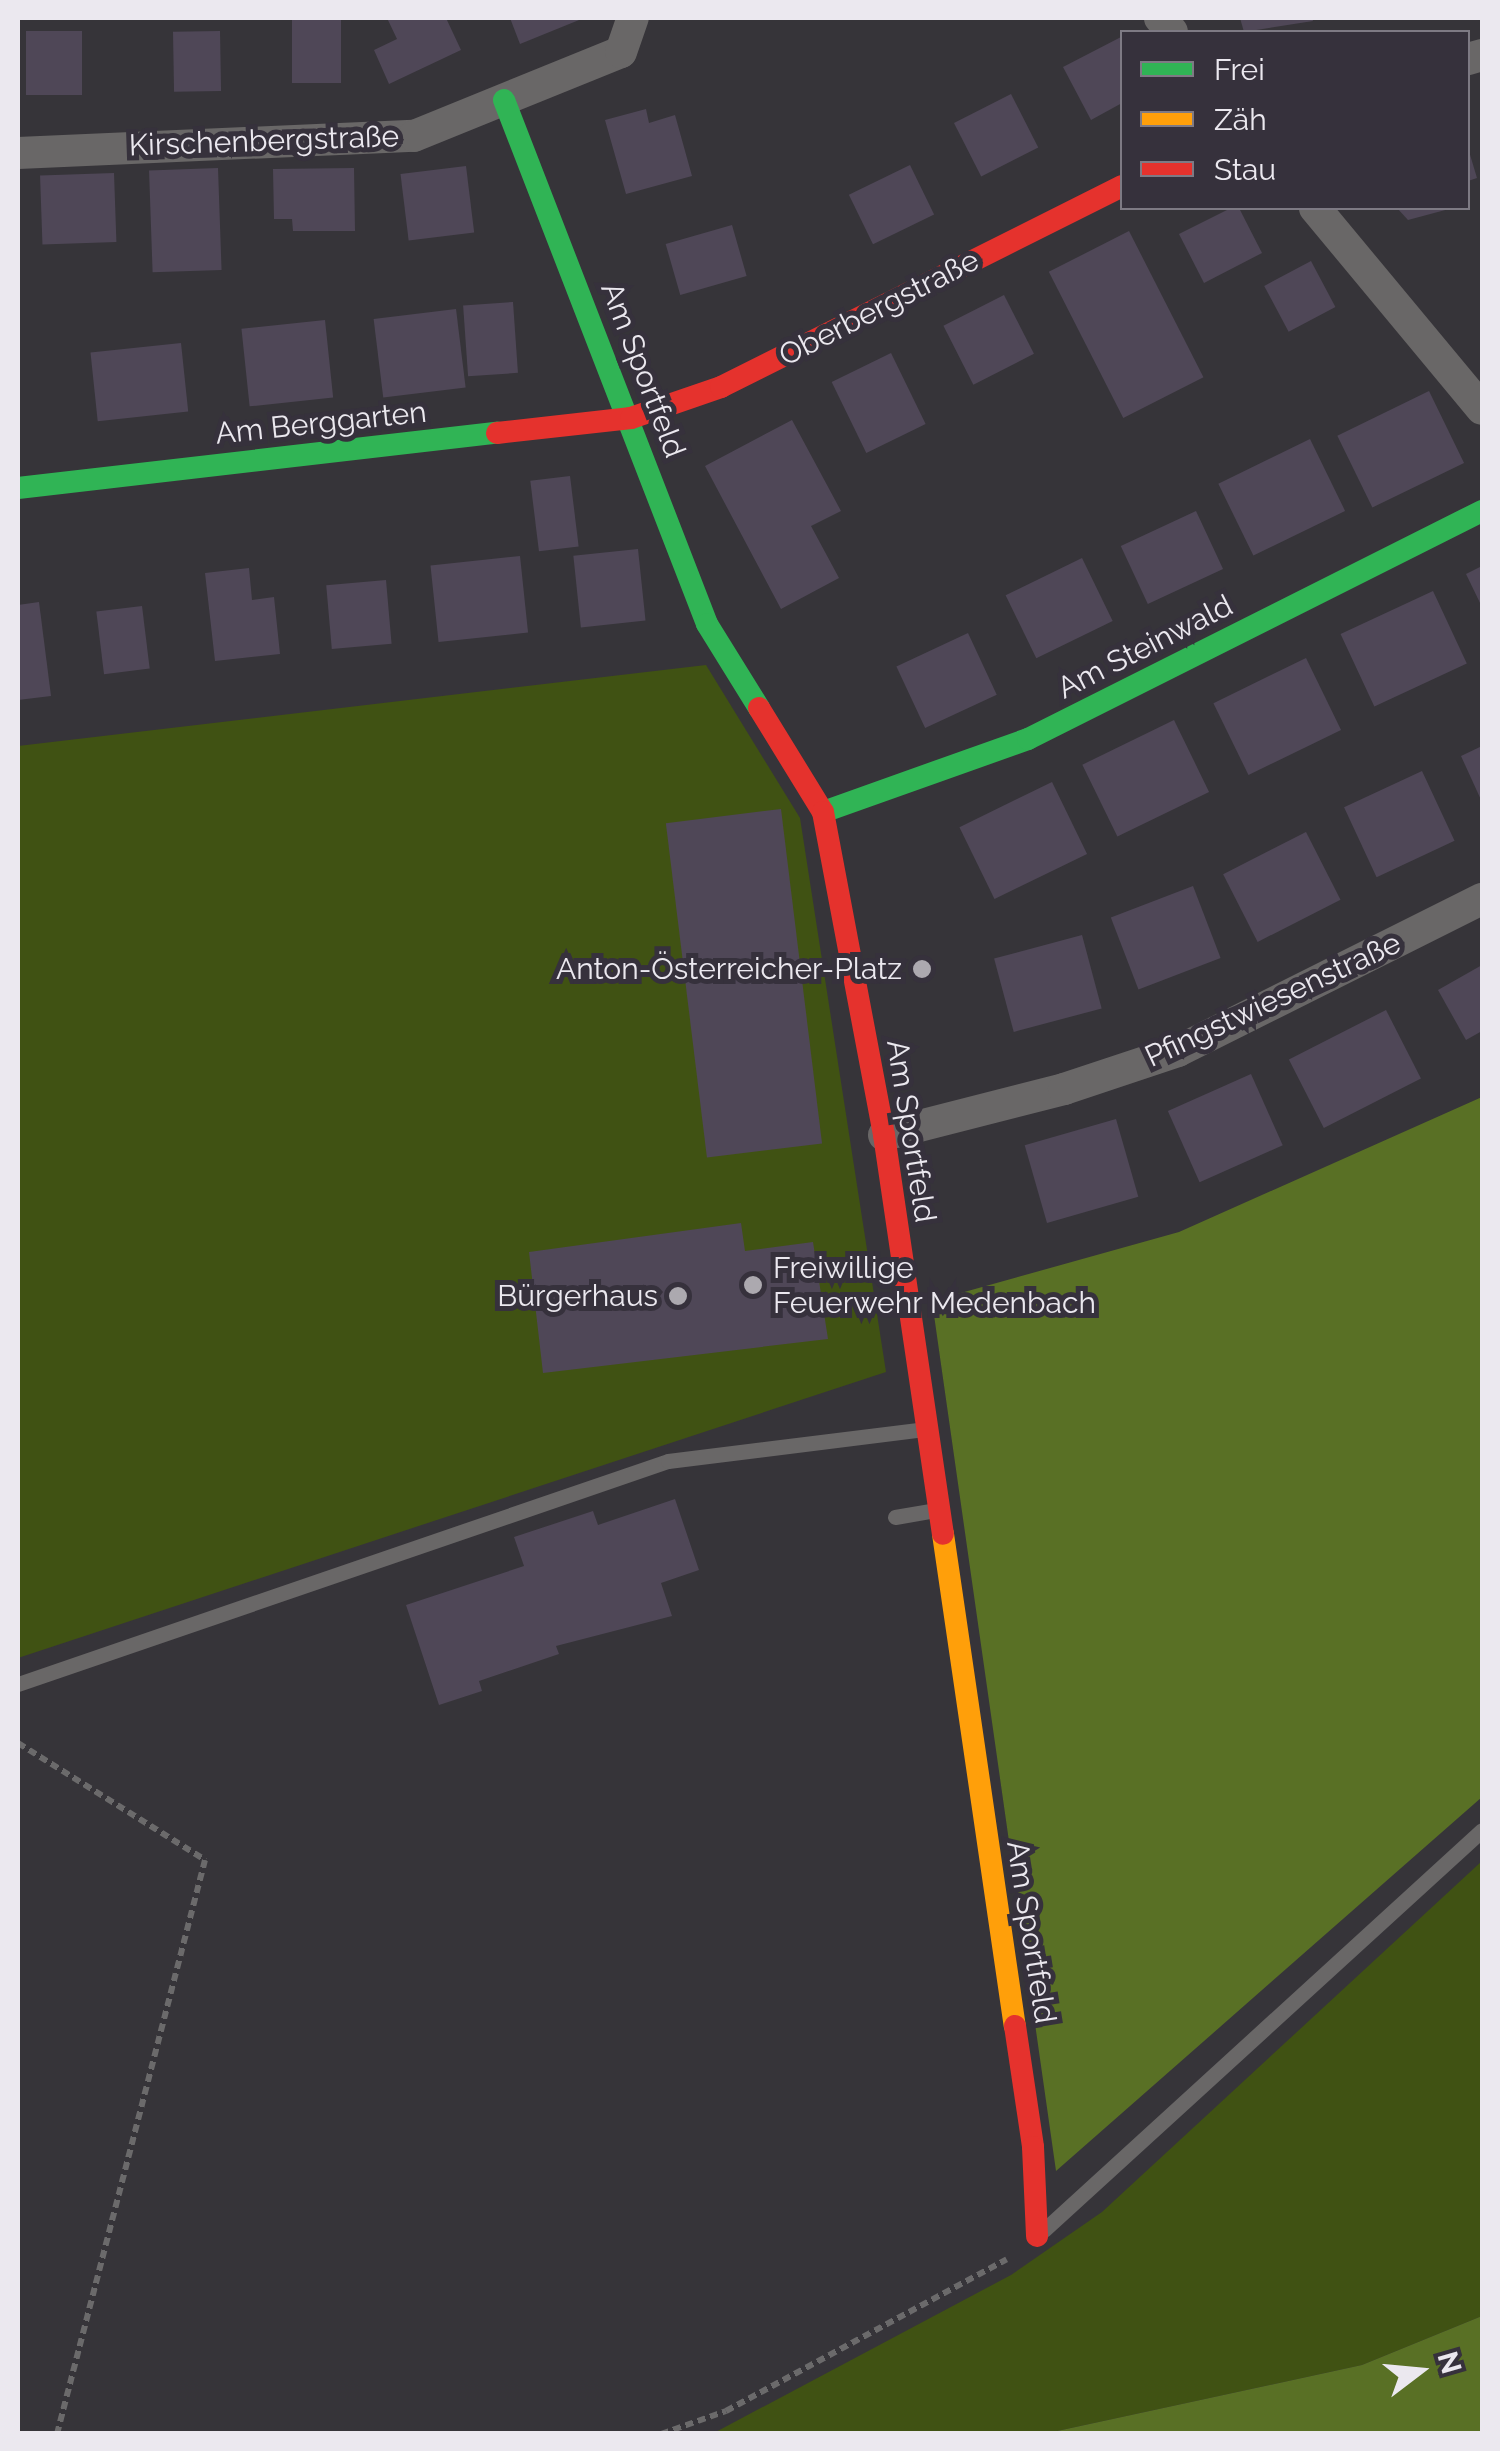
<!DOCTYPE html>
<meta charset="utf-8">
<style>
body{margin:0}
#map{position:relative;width:1500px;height:2451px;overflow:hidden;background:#363439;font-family:Raleway,sans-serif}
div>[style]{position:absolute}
.green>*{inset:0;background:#405213}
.forest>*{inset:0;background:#597025}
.building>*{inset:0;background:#4f4757;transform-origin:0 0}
.path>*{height:6px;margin-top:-3px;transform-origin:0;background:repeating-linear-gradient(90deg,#6b6a6b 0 8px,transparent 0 13px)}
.lane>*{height:15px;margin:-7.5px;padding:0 7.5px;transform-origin:7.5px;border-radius:7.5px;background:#696767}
.street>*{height:32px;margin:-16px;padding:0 16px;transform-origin:16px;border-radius:16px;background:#696767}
.fast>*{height:22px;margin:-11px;padding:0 11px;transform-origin:11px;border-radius:11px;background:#30b455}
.slow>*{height:22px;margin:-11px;padding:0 11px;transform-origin:11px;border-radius:11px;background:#ff9f0a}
.jam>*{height:22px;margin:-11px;padding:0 11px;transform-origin:11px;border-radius:11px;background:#e5322d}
.dots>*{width:28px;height:28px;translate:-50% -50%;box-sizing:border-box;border:5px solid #36313c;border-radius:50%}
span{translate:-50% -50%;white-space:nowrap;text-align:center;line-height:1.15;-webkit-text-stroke:10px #36313c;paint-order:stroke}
.street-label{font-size:30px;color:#ebe8ef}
.poi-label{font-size:30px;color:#ebe8ef}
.right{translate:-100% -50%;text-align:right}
.left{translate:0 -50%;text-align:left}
.frame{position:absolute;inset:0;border:20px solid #ebe8ef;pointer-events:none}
.legend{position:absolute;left:1120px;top:30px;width:350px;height:180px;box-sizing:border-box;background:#36313c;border:2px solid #7e7a84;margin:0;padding:12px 18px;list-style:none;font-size:30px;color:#ebe8ef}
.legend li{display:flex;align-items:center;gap:20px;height:50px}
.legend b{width:50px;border:2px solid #7e7a84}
.north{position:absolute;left:1370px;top:2321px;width:100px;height:100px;-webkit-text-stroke:8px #36313c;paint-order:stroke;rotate:74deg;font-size:28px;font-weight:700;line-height:40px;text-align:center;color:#ebe8ef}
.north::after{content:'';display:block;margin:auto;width:35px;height:45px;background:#ebe8ef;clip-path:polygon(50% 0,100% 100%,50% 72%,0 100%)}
</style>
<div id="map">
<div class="green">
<div style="clip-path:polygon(706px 665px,800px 818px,886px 1372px,18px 1658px,18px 746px)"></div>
<div style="clip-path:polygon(1482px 1861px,1482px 2316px,1362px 2365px,1048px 2433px,712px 2434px,1011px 2275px,1102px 2212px)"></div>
</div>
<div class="forest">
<div style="clip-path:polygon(1482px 1097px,1482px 1797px,1056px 2171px,932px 1301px,1179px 1232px)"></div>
<div style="clip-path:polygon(1482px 2316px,1482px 2433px,1048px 2433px,1362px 2365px)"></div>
</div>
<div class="building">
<div style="left:292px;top:18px;width:49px;height:65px"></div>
<div style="clip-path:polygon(387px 18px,446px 18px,461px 50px,389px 84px,374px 50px,397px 39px)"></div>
<div style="clip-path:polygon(510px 18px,584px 18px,520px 44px)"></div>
<div style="clip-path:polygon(1240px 18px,1312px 18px,1313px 21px,1244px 32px)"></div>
<div style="left:26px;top:31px;width:56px;height:64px"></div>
<div style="left:220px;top:31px;width:60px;height:47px;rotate:89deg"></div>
<div style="clip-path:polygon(1121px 37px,1122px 103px,1091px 120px,1063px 67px)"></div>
<div style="left:1011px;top:94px;width:60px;height:64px;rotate:63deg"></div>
<div style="clip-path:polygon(646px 109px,649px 123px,675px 115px,692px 176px,626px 194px,605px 120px)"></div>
<div style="clip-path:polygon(1468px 148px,1477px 178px,1468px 181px)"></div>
<div style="left:910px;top:165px;width:55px;height:68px;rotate:64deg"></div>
<div style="left:466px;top:166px;width:67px;height:66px;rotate:83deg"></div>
<div style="left:218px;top:168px;width:102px;height:69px;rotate:88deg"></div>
<div style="clip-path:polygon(354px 168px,355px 231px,293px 231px,292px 219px,274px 219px,273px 169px)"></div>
<div style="left:114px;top:173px;width:69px;height:74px;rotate:88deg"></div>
<div style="clip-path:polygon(1231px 208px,1239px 208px,1262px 253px,1204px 283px,1179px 234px)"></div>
<div style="clip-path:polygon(1397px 208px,1448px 208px,1449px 209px,1408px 220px)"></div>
<div style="left:732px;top:225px;width:53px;height:69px;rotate:74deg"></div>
<div style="left:1129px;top:231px;width:164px;height:90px;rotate:63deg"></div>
<div style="left:1311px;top:261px;width:52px;height:53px;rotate:62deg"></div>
<div style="left:1004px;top:295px;width:66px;height:68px;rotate:63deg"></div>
<div style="left:513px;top:302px;width:71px;height:50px;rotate:86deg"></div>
<div style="left:456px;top:309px;width:79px;height:83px;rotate:83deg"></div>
<div style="left:325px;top:320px;width:78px;height:84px;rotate:84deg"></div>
<div style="left:181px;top:343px;width:69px;height:91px;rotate:84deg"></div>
<div style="left:891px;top:353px;width:79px;height:66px;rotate:64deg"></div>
<div style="left:1429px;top:391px;width:80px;height:102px;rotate:64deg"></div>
<div style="clip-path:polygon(792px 420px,841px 511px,811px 526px,839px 578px,781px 609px,705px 466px)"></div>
<div style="left:1310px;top:439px;width:80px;height:102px;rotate:64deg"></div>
<div style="left:570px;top:476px;width:71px;height:40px;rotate:83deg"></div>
<div style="left:1196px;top:511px;width:64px;height:83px;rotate:65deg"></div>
<div style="left:638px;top:549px;width:72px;height:65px;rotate:84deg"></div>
<div style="left:520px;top:556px;width:77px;height:90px;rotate:84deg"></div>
<div style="left:1082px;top:558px;width:70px;height:85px;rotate:64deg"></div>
<div style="clip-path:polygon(1482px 566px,1482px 607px,1466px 574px)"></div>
<div style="clip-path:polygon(249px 568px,252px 600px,274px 597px,280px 654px,215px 661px,205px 573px)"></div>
<div style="left:386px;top:580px;width:64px;height:60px;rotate:85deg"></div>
<div style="left:1433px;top:591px;width:80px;height:102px;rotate:65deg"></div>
<div style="clip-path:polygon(39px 602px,51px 696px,18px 700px,18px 605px)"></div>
<div style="left:142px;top:606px;width:63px;height:46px;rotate:83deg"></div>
<div style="left:968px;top:633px;width:68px;height:79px;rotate:65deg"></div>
<div style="left:1306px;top:658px;width:80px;height:103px;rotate:64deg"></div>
<div style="left:1174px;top:720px;width:80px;height:102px;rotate:64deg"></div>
<div style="clip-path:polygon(1482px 746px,1482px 802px,1461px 756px)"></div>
<div style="left:1422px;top:771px;width:77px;height:86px;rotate:65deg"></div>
<div style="left:1052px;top:782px;width:80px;height:103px;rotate:64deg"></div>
<div style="left:781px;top:809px;width:337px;height:116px;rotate:83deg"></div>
<div style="left:1306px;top:832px;width:76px;height:93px;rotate:63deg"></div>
<div style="left:1193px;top:886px;width:77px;height:88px;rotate:69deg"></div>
<div style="left:1082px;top:935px;width:76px;height:91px;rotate:75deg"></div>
<div style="clip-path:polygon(1482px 965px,1482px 1031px,1466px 1040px,1438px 990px)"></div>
<div style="left:1386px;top:1010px;width:77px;height:109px;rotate:63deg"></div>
<div style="left:1251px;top:1074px;width:78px;height:91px;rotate:66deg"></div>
<div style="left:1116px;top:1119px;width:81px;height:95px;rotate:74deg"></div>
<div style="clip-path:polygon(741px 1223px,745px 1251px,813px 1242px,828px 1339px,543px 1373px,529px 1252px)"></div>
<div style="clip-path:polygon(675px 1499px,699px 1570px,661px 1583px,672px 1616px,556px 1646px,559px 1654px,479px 1681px,482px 1691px,439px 1705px,406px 1605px,524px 1566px,514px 1537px,593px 1511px,598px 1525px)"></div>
</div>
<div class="path">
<div style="left:18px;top:1743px;width:221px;rotate:32deg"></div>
<div style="left:205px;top:1860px;width:593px;rotate:104.46deg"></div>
<div style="left:661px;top:2434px;width:69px;rotate:-19.5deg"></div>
<div style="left:726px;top:2411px;width:319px;rotate:-28.4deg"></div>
</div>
<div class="lane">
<div style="left:895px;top:1517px;width:42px;rotate:-9.7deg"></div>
<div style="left:18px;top:1684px;width:687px;rotate:-18.94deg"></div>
<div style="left:668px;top:1461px;width:258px;rotate:-7.1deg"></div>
<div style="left:1044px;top:2230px;width:593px;rotate:-42.4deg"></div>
</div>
<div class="street">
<div style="left:1160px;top:18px;width:18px;rotate:49deg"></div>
<div style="left:1468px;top:59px;width:15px;rotate:-16deg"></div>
<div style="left:18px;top:153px;width:396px;rotate:-2.5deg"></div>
<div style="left:414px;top:136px;width:223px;rotate:-22.1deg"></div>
<div style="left:621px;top:52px;width:36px;rotate:-71deg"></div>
<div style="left:1315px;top:208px;width:261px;rotate:50.3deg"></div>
<div style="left:884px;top:1135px;width:186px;rotate:-14.3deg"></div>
<div style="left:1064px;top:1089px;width:120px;rotate:-18.4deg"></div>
<div style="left:1178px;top:1051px;width:340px;rotate:-26.6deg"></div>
</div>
<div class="fast">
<div style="left:504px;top:100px;width:562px;rotate:68.82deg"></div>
<div style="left:707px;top:624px;width:99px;rotate:58.2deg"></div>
<div style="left:18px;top:488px;width:482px;rotate:-6.6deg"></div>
<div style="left:823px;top:812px;width:218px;rotate:-19.6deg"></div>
<div style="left:1028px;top:739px;width:508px;rotate:-26.67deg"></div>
</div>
<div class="slow">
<div style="left:943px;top:1534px;width:497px;rotate:81.7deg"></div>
</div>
<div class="jam">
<div style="left:497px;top:433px;width:135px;rotate:-6.4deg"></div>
<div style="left:631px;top:418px;width:95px;rotate:-19deg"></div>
<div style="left:721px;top:387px;width:449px;rotate:-26.6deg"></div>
<div style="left:759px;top:708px;width:122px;rotate:58.4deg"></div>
<div style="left:823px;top:812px;width:329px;rotate:79.3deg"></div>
<div style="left:884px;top:1135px;width:403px;rotate:81.6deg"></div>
<div style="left:1015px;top:2026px;width:122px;rotate:81.5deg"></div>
<div style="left:1033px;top:2147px;width:89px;rotate:87.4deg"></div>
</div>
<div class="dots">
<div style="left:922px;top:969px;background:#aca9af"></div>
<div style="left:753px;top:1285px;background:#aca9af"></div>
<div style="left:678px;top:1296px;background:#aca9af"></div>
</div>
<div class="street-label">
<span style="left:264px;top:141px;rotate:-2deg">Kirschenbergstraße</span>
<span style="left:879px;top:308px;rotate:-27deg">Oberbergstraße</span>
<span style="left:643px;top:370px;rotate:69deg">Am Sportfeld</span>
<span style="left:321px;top:423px;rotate:-6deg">Am Berggarten</span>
<span style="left:1145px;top:647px;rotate:-27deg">Am Steinwald</span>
<span style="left:1273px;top:1000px;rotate:-25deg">Pfingstwiesenstraße</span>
<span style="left:911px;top:1131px;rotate:81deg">Am Sportfeld</span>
<span style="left:1031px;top:1932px;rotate:81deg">Am Sportfeld</span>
</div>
<div class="poi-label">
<span class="right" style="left:902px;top:969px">Anton-Österreicher-Platz</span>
<span class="left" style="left:773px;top:1285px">Freiwillige<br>Feuerwehr Medenbach</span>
<span class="right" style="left:658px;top:1296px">Bürgerhaus</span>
</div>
<div class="frame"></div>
<ul class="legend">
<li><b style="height:12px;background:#30b455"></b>Frei</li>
<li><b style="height:12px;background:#ff9f0a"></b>Zäh</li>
<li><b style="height:12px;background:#e5322d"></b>Stau</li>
</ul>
<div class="north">N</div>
</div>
